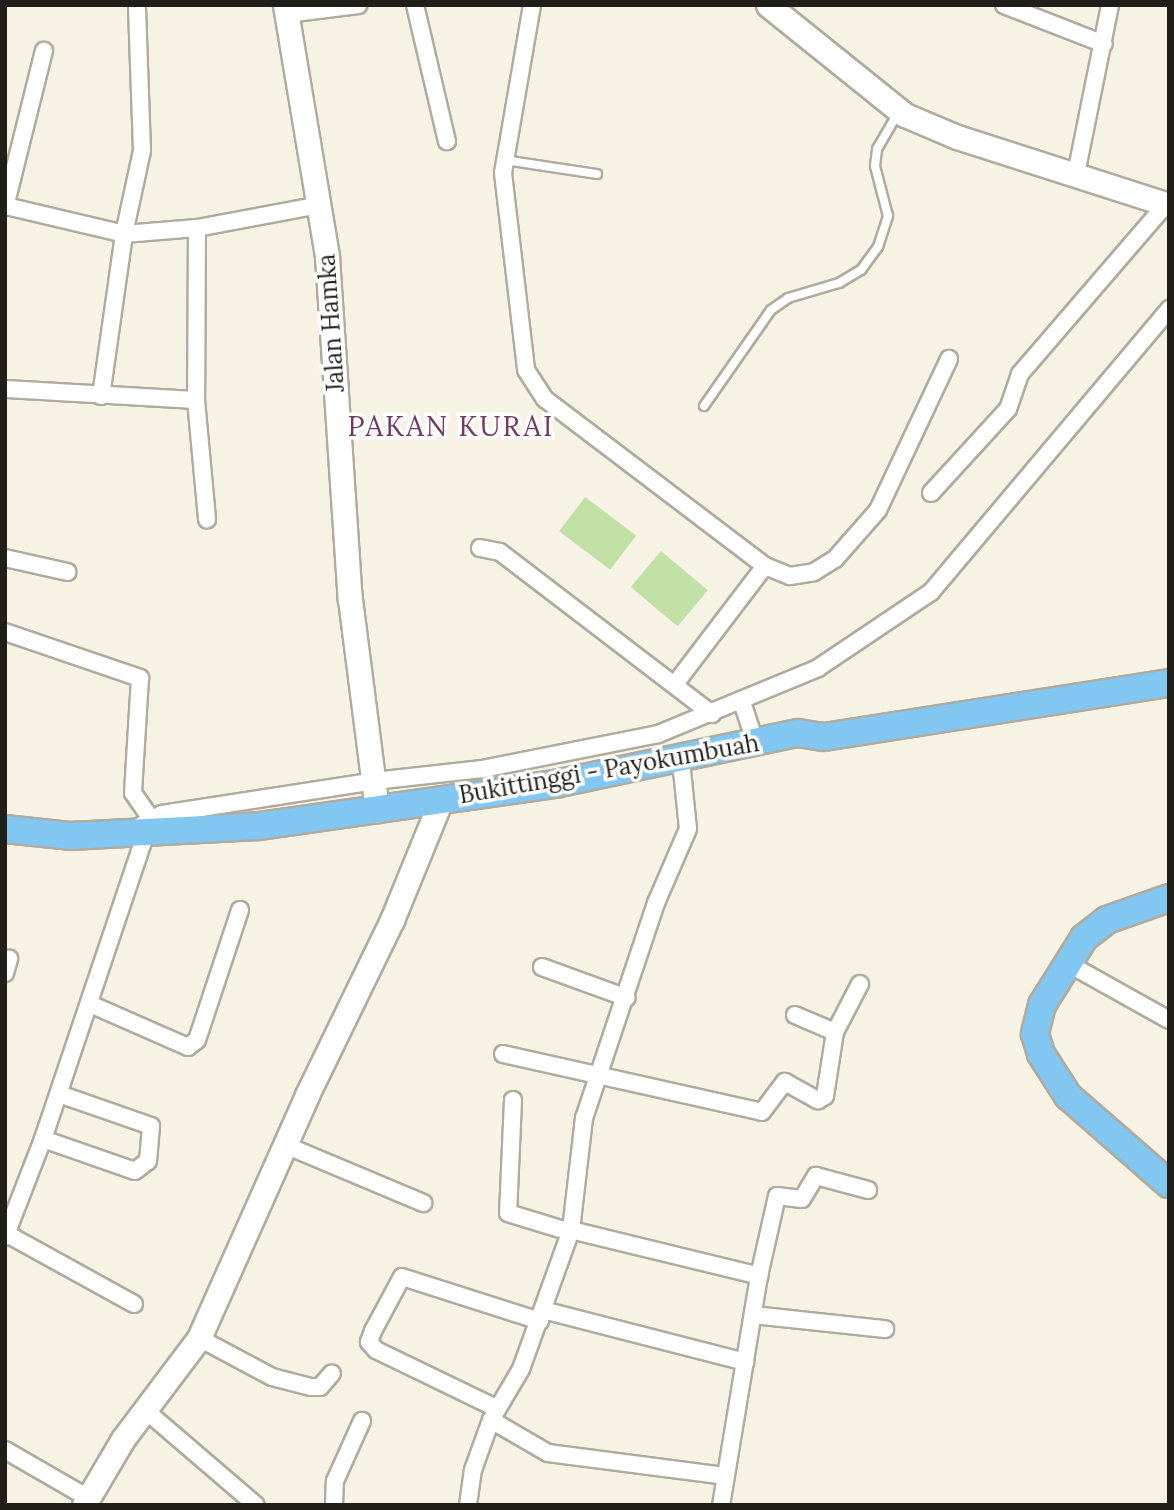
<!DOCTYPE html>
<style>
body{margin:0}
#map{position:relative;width:1174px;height:1510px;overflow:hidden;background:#f6f2e4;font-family:Lora,serif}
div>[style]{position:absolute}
.green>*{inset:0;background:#c0e0a5;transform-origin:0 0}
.roads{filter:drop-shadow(2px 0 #afab9f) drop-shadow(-2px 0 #afab9f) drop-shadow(0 2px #afab9f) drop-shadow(0 -2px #afab9f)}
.lane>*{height:8px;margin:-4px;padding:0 4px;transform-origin:4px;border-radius:4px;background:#fff}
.street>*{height:16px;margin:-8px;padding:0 8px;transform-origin:8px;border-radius:8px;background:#fff}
.secondary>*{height:23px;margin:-11.5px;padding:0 11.5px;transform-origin:11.5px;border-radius:11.5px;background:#fff}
.primary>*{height:26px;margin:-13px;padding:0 13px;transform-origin:13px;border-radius:13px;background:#81c7f2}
span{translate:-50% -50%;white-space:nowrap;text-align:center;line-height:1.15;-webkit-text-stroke:7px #fff;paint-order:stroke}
.street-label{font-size:24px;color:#1f1e19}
.quarter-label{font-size:28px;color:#743862;letter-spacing:2px}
.frame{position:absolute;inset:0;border:7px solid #1f1e19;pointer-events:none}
</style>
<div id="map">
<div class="green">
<div style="left:585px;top:497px;width:64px;height:43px;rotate:37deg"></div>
<div style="left:661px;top:551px;width:61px;height:47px;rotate:40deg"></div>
</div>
<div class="roads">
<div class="lane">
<div style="left:504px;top:160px;width:94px;rotate:8.6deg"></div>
<div style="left:704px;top:406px;width:117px;rotate:-55.1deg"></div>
<div style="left:771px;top:310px;width:21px;rotate:-35deg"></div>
<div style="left:788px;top:298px;width:53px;rotate:-16.4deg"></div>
<div style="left:839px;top:283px;width:26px;rotate:-31deg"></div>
<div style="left:861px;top:270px;width:29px;rotate:-54deg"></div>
<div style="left:878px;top:247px;width:33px;rotate:-72deg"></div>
<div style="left:888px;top:216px;width:52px;rotate:-104.6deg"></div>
<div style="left:875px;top:166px;width:17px;rotate:-83deg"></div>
<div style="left:877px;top:149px;width:42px;rotate:-59.7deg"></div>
</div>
<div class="street">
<div style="left:415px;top:5px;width:140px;rotate:76.8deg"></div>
<div style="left:532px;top:5px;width:170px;rotate:99.8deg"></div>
<div style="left:503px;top:173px;width:198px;rotate:83.3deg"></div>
<div style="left:526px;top:370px;width:35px;rotate:57deg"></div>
<div style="left:545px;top:399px;width:276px;rotate:37.2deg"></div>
<div style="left:765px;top:566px;width:27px;rotate:22deg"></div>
<div style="left:790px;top:576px;width:24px;rotate:-9deg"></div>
<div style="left:814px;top:572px;width:25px;rotate:-32deg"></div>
<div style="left:835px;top:559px;width:65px;rotate:-48.7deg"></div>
<div style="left:878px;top:510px;width:167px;rotate:-64.8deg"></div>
<div style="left:1004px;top:5px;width:107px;rotate:21.3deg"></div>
<div style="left:287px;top:14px;width:72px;rotate:-7.2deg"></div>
<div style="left:1076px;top:174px;width:172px;rotate:-78.6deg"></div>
<div style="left:6px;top:206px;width:121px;rotate:13.3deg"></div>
<div style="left:124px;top:234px;width:73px;rotate:-4.7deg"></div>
<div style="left:197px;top:228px;width:125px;rotate:-10.6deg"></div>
<div style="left:5px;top:207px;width:161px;rotate:-76deg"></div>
<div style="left:197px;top:228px;width:172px;rotate:90.3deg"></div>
<div style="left:196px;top:400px;width:120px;rotate:84.7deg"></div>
<div style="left:5px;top:389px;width:191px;rotate:3.3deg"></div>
<div style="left:101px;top:396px;width:164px;rotate:-81.9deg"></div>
<div style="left:124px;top:234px;width:85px;rotate:-77.8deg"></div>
<div style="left:142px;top:151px;width:146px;rotate:-92deg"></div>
<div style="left:931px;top:493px;width:114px;rotate:-47.5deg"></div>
<div style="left:1008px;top:409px;width:37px;rotate:-71deg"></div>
<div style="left:1020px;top:374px;width:224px;rotate:-49.3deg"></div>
<div style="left:480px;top:548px;width:20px;rotate:11deg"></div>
<div style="left:500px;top:552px;width:267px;rotate:37.4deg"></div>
<div style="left:5px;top:558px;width:64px;rotate:12.7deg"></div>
<div style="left:5px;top:632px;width:143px;rotate:18.8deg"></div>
<div style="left:140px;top:678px;width:115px;rotate:93.5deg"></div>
<div style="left:133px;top:793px;width:32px;rotate:55deg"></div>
<div style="left:675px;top:684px;width:148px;rotate:-52.7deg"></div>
<div style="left:742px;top:702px;width:41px;rotate:71.6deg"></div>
<div style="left:681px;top:761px;width:68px;rotate:84.1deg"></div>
<div style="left:688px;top:829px;width:81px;rotate:113.4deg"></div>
<div style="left:656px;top:903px;width:227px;rotate:108.5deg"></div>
<div style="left:584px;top:1118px;width:113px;rotate:96.6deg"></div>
<div style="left:571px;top:1230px;width:194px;rotate:13.7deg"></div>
<div style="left:759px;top:1276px;width:232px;rotate:99.4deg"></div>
<div style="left:133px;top:830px;width:33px;rotate:-29deg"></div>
<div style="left:162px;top:814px;width:215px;rotate:-8.8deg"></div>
<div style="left:374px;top:781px;width:109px;rotate:-6.3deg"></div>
<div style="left:482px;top:769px;width:179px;rotate:-11.2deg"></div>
<div style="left:658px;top:734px;width:173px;rotate:-22.4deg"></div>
<div style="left:818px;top:668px;width:136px;rotate:-33.9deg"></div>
<div style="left:931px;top:592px;width:370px;rotate:-49.9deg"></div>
<div style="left:1067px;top:963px;width:117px;rotate:29.2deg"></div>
<div style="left:542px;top:967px;width:90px;rotate:20deg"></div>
<div style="left:5px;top:973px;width:15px;rotate:-74deg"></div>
<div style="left:90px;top:1004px;width:107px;rotate:23.7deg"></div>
<div style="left:188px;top:1047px;width:11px;rotate:-38deg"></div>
<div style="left:197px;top:1040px;width:137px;rotate:-71.7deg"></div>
<div style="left:795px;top:1015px;width:43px;rotate:23deg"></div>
<div style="left:503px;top:1054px;width:265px;rotate:12.6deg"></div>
<div style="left:762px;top:1112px;width:38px;rotate:-53deg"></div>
<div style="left:785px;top:1082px;width:38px;rotate:29deg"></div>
<div style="left:818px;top:1100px;width:8px;rotate:-30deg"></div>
<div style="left:825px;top:1096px;width:65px;rotate:-81.1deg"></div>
<div style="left:835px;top:1032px;width:54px;rotate:-62.5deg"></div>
<div style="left:513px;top:1100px;width:113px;rotate:92.5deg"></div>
<div style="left:508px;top:1213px;width:65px;rotate:17deg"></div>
<div style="left:43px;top:1139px;width:97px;rotate:19.2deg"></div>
<div style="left:135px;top:1171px;width:16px;rotate:-38deg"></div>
<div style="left:148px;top:1161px;width:35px;rotate:-85deg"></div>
<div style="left:151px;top:1126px;width:97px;rotate:-160.8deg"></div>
<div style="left:285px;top:1145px;width:150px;rotate:22.8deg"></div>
<div style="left:7px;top:1234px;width:145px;rotate:28.9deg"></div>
<div style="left:5px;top:1237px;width:105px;rotate:-68.8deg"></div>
<div style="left:43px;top:1139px;width:323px;rotate:-71.4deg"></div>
<div style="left:759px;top:1276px;width:82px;rotate:-77.3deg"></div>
<div style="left:777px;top:1196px;width:25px;rotate:7deg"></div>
<div style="left:802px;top:1199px;width:27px;rotate:-59deg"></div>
<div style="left:816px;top:1176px;width:54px;rotate:15.1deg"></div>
<div style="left:543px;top:1310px;width:209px;rotate:14.4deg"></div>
<div style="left:753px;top:1315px;width:133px;rotate:6.1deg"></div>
<div style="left:199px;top:1338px;width:83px;rotate:28.1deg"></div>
<div style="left:272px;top:1377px;width:40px;rotate:14.4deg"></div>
<div style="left:311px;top:1387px;width:9px"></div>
<div style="left:320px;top:1387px;width:18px;rotate:-49deg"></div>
<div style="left:496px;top:1408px;width:133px;rotate:-154.2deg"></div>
<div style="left:376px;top:1350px;width:11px;rotate:-131deg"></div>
<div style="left:369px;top:1342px;width:12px;rotate:-70deg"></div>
<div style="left:373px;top:1331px;width:61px;rotate:-61.8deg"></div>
<div style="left:402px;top:1277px;width:145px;rotate:17.7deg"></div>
<div style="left:145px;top:1410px;width:146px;rotate:40.6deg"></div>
<div style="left:491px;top:1420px;width:66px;rotate:30.1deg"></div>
<div style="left:548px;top:1453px;width:178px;rotate:7.4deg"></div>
<div style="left:5px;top:1450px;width:96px;rotate:30deg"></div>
<div style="left:334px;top:1505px;width:24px;rotate:-88deg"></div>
<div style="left:335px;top:1481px;width:66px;rotate:-65.8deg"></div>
<div style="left:468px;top:1505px;width:35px;rotate:-82deg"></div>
<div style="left:473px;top:1470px;width:53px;rotate:-70.2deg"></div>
<div style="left:491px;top:1420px;width:59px;rotate:-59.5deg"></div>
<div style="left:521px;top:1369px;width:148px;rotate:-70.2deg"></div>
</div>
<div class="secondary">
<div style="left:285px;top:5px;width:255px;rotate:80.5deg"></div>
<div style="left:327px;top:257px;width:343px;rotate:86.2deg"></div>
<div style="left:350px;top:599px;width:213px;rotate:82.7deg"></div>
<div style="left:768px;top:5px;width:176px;rotate:38.8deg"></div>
<div style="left:905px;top:115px;width:56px;rotate:22.9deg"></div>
<div style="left:957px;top:137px;width:223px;rotate:17.8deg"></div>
<div style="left:84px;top:1505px;width:77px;rotate:-59.4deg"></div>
<div style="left:123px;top:1439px;width:126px;rotate:-53deg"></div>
<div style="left:199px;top:1338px;width:266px;rotate:-66deg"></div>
<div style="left:307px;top:1095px;width:195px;rotate:-64.1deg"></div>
<div style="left:392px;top:920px;width:130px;rotate:-67.8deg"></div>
</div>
<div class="primary">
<div style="left:5px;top:829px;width:65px;rotate:6.1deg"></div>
<div style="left:70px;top:836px;width:189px;rotate:-3deg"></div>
<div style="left:259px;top:826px;width:299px;rotate:-8.1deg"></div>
<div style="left:555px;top:784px;width:248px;rotate:-11.9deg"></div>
<div style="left:798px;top:733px;width:26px;rotate:9deg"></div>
<div style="left:824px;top:737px;width:349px;rotate:-8.9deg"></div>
<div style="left:1169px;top:898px;width:66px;rotate:160.5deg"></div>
<div style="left:1107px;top:920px;width:29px;rotate:142deg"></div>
<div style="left:1084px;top:938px;width:79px;rotate:122.1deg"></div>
<div style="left:1042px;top:1005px;width:30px;rotate:104deg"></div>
<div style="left:1035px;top:1034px;width:21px;rotate:73deg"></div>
<div style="left:1041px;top:1054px;width:50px;rotate:57.3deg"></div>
<div style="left:1068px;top:1096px;width:134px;rotate:41.1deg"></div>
</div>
</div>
<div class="street-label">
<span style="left:331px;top:323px;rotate:-94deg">Jalan Hamka</span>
<span style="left:609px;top:769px;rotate:-10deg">Bukittinggi - Payokumbuah</span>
</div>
<div class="quarter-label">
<span style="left:451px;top:426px">PAKAN KURAI</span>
</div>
<div class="frame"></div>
</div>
